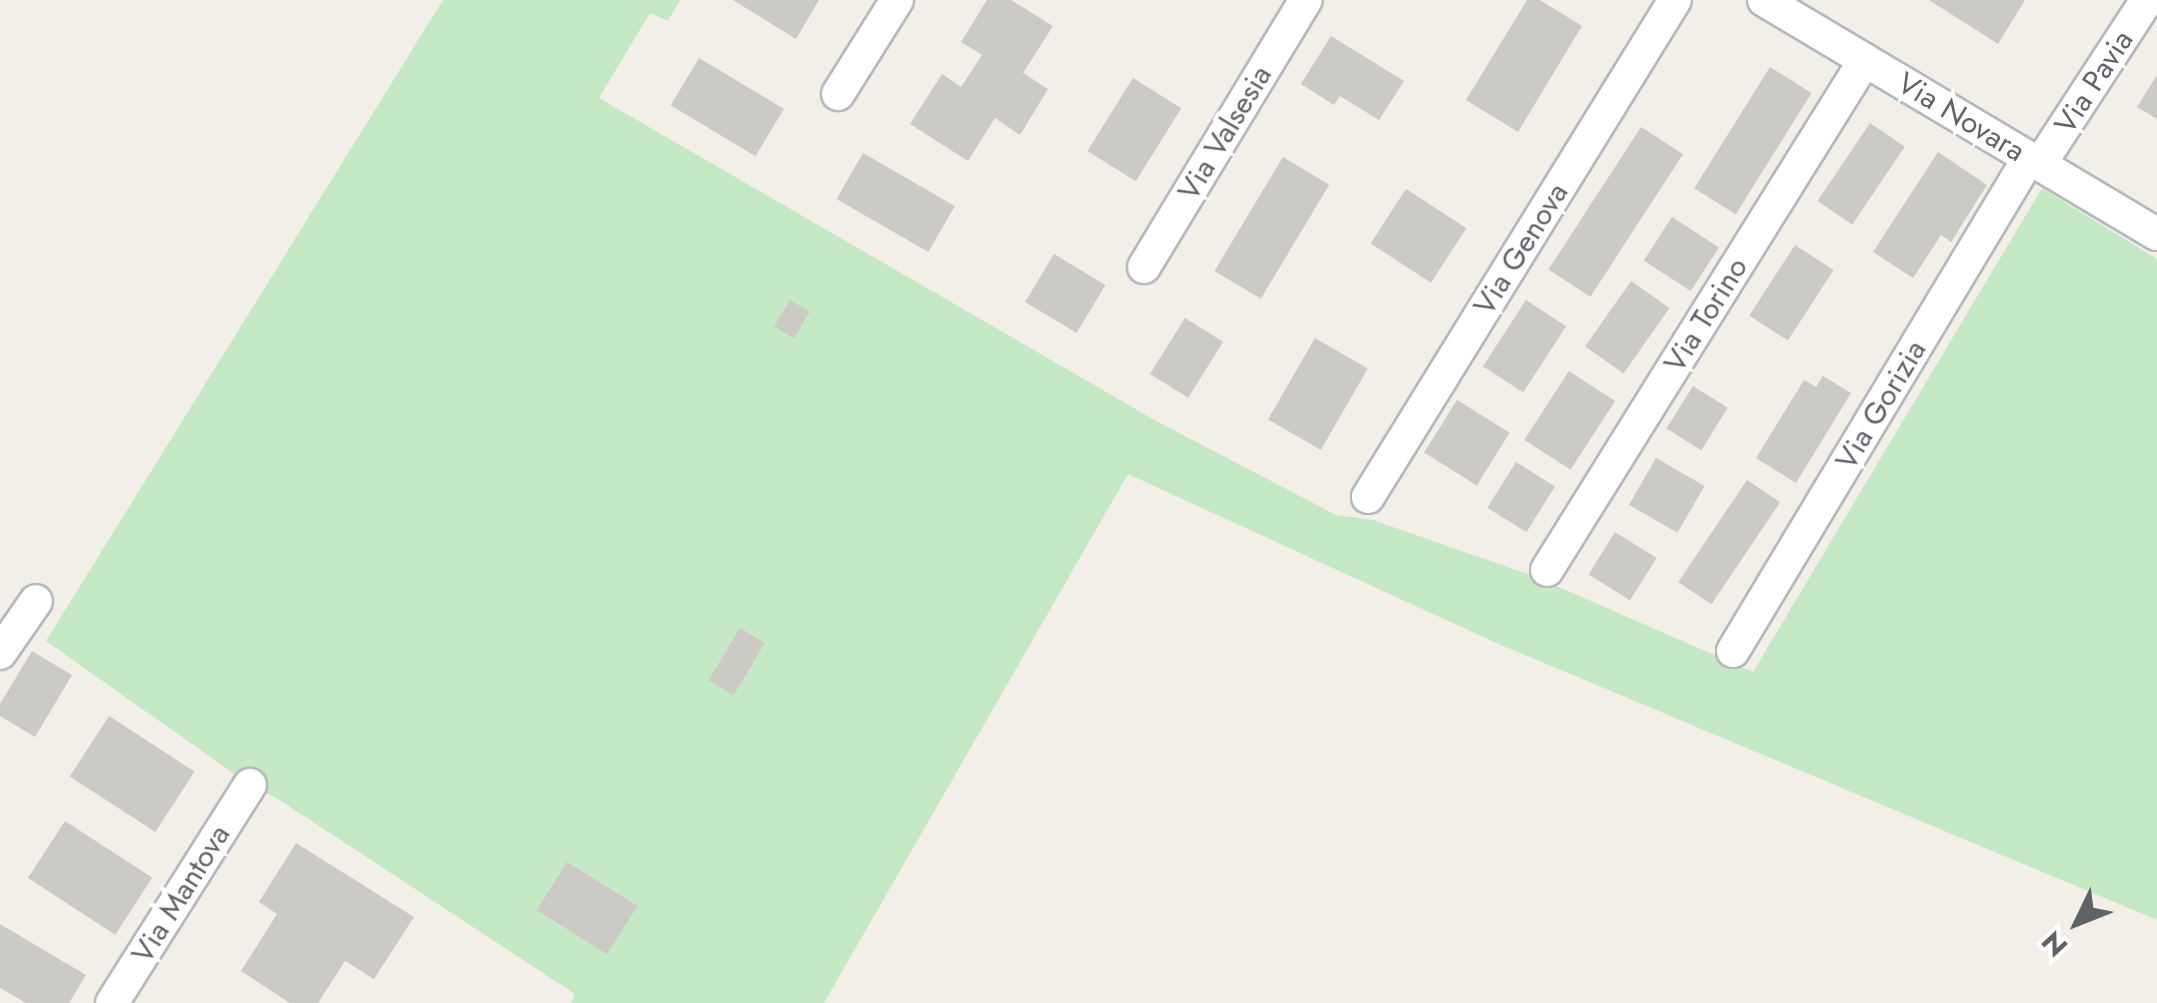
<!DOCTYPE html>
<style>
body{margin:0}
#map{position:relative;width:2157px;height:1003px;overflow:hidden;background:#f1efe8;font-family:Jost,sans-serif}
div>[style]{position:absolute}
.green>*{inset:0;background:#c5e8c5}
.building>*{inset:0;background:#cccac5;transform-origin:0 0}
.roads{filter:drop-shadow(2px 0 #b5b8bc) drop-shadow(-2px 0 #b5b8bc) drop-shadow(0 2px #b5b8bc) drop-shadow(0 -2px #b5b8bc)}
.street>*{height:32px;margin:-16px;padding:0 16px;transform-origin:16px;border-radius:16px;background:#fff}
span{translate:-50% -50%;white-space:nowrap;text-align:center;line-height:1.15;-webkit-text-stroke:8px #fff;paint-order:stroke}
.street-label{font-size:30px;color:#5f6368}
.north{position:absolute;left:2027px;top:873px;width:100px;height:100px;-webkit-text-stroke:8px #fff;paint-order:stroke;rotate:227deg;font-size:28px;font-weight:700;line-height:40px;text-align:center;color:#5f6368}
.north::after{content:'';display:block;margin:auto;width:35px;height:45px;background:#5f6368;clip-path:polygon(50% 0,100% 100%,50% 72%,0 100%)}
</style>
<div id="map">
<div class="green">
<div style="clip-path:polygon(443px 0,680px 0,668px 21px,650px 13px,599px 98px,1158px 422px,1336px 515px,1373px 520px,1536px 577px,1753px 672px,2042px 188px,2157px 259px,2157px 920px,1494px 642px,1128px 474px,824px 1003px,571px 1003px,575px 994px,278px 799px,250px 785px,46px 641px)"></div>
</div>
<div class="building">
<div style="clip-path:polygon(733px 0,819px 0,796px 39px)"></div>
<div style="clip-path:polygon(987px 0,1011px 0,1053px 26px,1023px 73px,1048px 89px,1020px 135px,995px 118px,968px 161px,910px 124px,942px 74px,961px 87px,982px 55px,961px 42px)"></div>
<div style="clip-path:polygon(1527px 0,1540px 0,1582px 26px,1518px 132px,1466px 100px)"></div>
<div style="clip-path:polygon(1929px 0,2025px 0,1998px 44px)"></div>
<div style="clip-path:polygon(1331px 36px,1404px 81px,1379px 120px,1340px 96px,1334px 105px,1301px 84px)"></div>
<div style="left:699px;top:58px;width:99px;height:55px;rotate:31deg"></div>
<div style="left:1770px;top:67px;width:49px;height:143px;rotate:32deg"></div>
<div style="clip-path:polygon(2157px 75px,2157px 119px,2137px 107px)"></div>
<div style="left:1133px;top:78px;width:57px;height:86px;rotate:32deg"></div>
<div style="left:1870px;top:123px;width:42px;height:94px;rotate:34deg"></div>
<div style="left:1641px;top:127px;width:50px;height:170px;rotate:33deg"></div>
<div style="clip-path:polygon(1938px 152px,1987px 185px,1951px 242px,1941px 235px,1913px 278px,1873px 252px)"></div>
<div style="left:863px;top:153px;width:106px;height:53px;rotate:30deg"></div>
<div style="left:1283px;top:157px;width:54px;height:133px;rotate:31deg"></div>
<div style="left:1406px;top:189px;width:72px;height:65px;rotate:33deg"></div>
<div style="left:1672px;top:217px;width:56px;height:52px;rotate:33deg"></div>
<div style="left:1795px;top:245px;width:46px;height:84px;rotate:33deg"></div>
<div style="left:1054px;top:254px;width:60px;height:56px;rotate:31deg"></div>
<div style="left:1631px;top:281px;width:47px;height:80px;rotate:35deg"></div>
<div style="left:790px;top:300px;width:23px;height:31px;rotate:31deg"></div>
<div style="left:1526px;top:300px;width:48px;height:79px;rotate:33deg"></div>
<div style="left:1185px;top:318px;width:45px;height:66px;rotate:32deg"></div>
<div style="left:1315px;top:338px;width:61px;height:94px;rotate:30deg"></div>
<div style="left:1569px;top:371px;width:55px;height:82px;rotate:33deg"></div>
<div style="clip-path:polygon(1823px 376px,1851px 393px,1796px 483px,1756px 458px,1804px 380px,1816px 387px)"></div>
<div style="left:1693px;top:386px;width:41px;height:50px;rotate:32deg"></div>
<div style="left:1457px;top:400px;width:62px;height:62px;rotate:32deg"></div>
<div style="left:1656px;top:458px;width:56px;height:54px;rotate:30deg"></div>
<div style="left:1516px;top:462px;width:46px;height:54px;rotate:32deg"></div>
<div style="left:1747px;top:480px;width:40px;height:123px;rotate:34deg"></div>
<div style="left:1615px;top:532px;width:49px;height:50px;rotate:32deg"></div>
<div style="left:740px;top:628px;width:29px;height:61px;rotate:31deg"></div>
<div style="clip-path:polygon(32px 651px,72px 675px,35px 737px,0 716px,0 704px)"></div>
<div style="left:109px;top:716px;width:102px;height:72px;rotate:33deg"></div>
<div style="left:65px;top:821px;width:104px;height:68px;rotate:33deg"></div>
<div style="clip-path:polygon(296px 843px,414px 917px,374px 979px,345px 961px,318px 1003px,290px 1003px,241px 971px,277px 914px,259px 902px)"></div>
<div style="left:567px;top:862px;width:83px;height:57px;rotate:32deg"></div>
<div style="clip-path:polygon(0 924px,86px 975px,69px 1003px,26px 1003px,0 988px)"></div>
</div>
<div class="roads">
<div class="street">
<div style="left:1764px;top:0;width:457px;rotate:30.8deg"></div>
<div style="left:838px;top:94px;width:111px;rotate:-57.9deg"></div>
<div style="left:2040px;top:164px;width:196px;rotate:-56.9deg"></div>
<div style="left:1144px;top:267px;width:312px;rotate:-58.8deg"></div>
<div style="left:1368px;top:497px;width:584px;rotate:-58.3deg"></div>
<div style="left:1547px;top:570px;width:601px;rotate:-58.06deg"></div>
<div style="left:1733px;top:651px;width:575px;rotate:-59.02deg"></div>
<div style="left:0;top:653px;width:63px;rotate:-55.3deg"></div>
<div style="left:112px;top:1003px;width:258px;rotate:-57.7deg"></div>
</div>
</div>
<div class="street-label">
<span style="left:2094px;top:82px;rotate:-57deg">Via Pavia</span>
<span style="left:1961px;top:117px;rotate:31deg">Via Novara</span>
<span style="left:1225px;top:133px;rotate:-59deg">Via Valsesia</span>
<span style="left:1521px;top:249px;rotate:-58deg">Via Genova</span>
<span style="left:1706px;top:315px;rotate:-58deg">Via Torino</span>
<span style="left:1881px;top:405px;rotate:-59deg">Via Gorizia</span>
<span style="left:181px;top:894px;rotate:-58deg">Via Mantova</span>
</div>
<div class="north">N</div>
</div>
